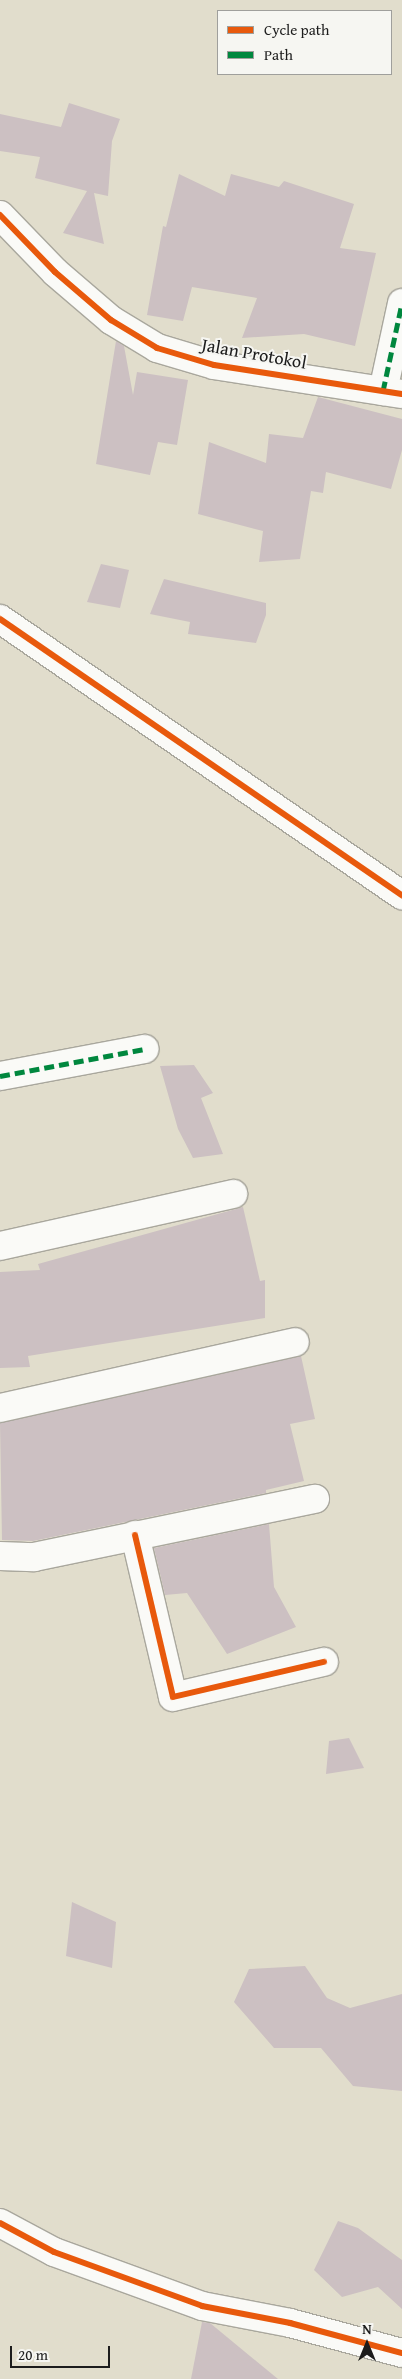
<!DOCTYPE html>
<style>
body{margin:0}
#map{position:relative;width:402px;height:2379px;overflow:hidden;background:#e1ddcc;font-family:"Gentium Book Plus",serif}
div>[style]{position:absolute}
.building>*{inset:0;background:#ccc0c2}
.roads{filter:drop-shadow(1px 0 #a9a79d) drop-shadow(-1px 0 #a9a79d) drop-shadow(0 1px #a9a79d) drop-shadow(0 -1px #a9a79d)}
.street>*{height:28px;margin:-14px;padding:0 14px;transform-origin:14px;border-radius:14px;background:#fafaf7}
.secondary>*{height:28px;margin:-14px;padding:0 14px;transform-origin:14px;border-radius:14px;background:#fafaf7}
.quiet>*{height:5px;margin-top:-2.5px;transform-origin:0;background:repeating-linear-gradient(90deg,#00873e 0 10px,transparent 0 15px)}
.cycleway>*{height:6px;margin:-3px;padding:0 3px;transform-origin:3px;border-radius:3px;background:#e8590c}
span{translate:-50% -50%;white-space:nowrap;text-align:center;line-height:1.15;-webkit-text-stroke:4px #f6f6f2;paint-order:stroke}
.street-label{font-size:18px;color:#1c1c1c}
.legend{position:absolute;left:217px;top:10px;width:175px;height:65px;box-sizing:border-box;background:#f6f6f2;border:1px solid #9f9f9c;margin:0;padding:6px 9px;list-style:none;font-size:15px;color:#1c1c1c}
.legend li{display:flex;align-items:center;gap:10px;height:25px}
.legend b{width:25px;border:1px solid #9f9f9c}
.north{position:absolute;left:342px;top:2319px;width:50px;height:50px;-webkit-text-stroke:4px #f6f6f2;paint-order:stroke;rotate:0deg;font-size:14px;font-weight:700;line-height:20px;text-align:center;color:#1c1c1c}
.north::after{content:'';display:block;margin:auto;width:18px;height:22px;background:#1c1c1c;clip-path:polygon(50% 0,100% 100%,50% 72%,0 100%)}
.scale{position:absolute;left:10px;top:2346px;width:100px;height:22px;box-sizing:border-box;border:2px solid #1c1c1c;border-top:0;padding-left:6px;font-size:15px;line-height:18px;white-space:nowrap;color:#1c1c1c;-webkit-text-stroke:4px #f6f6f2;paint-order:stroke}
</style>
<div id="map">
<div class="building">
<div style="clip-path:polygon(69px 103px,120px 119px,112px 141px,108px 196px,94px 193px,104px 244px,63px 233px,87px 191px,35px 178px,40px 157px,0 151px,0 114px,61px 127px)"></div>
<div style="clip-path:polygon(179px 174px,225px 196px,231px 174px,279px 187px,284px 181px,354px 204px,340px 248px,376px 253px,355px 346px,304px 334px,242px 338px,257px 298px,192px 287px,183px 321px,147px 315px,163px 226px,166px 227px)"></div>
<div style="clip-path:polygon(116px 341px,124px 346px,133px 395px,137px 372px,188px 380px,177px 445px,158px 442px,150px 475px,96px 464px)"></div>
<div style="clip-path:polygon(318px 397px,402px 419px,402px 450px,391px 489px,326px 472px,323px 493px,311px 491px,300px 559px,259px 562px,263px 531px,198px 514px,209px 442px,266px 463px,269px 434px,303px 438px)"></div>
<div style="clip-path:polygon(101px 564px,129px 570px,120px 608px,87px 602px)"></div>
<div style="clip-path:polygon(164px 579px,266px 603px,266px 615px,256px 643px,188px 634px,190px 622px,150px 614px)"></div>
<div style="clip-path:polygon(194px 1065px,213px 1093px,201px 1098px,223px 1154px,193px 1158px,178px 1129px,160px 1066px)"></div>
<div style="clip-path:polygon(243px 1207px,260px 1281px,265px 1280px,265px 1318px,28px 1356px,30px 1367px,0 1368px,0 1272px,40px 1270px,38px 1264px)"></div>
<div style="clip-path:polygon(301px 1356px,315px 1419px,290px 1424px,304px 1481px,266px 1490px,266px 1493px,33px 1541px,2px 1540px,0 1423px)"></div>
<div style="clip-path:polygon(269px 1524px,274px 1587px,296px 1627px,227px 1654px,187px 1593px,165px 1595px,154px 1548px)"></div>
<div style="clip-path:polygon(349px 1738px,364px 1768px,326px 1774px,329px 1741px)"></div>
<div style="clip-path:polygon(72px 1902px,116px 1922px,112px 1968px,66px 1956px)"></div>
<div style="clip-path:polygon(305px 1966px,327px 1998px,350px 2008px,402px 1994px,402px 2091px,353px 2086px,321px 2048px,274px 2048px,234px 2002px,249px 1969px)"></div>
<div style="clip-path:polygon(338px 2221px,358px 2228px,402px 2260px,402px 2309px,378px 2287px,342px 2297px,314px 2270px)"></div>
<div style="clip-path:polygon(202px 2322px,210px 2323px,278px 2379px,191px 2379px)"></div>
</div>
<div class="roads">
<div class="street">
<div style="left:383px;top:391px;width:90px;rotate:-77.8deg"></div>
<div style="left:0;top:619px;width:488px;rotate:34.5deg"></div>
<div style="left:0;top:1076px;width:147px;rotate:-10.6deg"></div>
<div style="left:0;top:1246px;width:239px;rotate:-12.6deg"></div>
<div style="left:0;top:1408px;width:302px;rotate:-12.6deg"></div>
<div style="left:135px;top:1535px;width:166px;rotate:76.8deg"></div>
<div style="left:173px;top:1697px;width:155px;rotate:-13.1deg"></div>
<div style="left:0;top:1556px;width:34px;rotate:2deg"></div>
<div style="left:34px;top:1557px;width:287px;rotate:-11.7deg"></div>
<div style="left:0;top:2223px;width:61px;rotate:28.2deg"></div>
<div style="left:54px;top:2252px;width:158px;rotate:20deg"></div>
<div style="left:202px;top:2306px;width:90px;rotate:10.9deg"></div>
<div style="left:290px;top:2323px;width:116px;rotate:15deg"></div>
</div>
<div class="secondary">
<div style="left:0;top:215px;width:79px;rotate:46deg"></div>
<div style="left:55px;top:272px;width:74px;rotate:40.6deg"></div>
<div style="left:111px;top:320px;width:54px;rotate:31.3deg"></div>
<div style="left:157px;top:348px;width:59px;rotate:16.6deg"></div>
<div style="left:214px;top:365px;width:190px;rotate:8.8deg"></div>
</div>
</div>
<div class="quiet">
<div style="left:383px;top:391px;width:90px;rotate:-77.8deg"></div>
<div style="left:0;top:1076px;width:147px;rotate:-10.6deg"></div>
</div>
<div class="cycleway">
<div style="left:0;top:215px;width:79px;rotate:46deg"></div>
<div style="left:55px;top:272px;width:74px;rotate:40.6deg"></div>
<div style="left:111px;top:320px;width:54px;rotate:31.3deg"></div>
<div style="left:157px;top:348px;width:59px;rotate:16.6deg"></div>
<div style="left:214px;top:365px;width:190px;rotate:8.8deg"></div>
<div style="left:0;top:619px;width:488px;rotate:34.5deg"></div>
<div style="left:135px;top:1535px;width:166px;rotate:76.8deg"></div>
<div style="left:173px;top:1697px;width:155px;rotate:-13.1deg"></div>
<div style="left:0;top:2223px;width:61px;rotate:28.2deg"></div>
<div style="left:54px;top:2252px;width:158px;rotate:20deg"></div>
<div style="left:202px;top:2306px;width:90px;rotate:10.9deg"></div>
<div style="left:290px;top:2323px;width:116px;rotate:15deg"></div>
</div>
<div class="street-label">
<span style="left:254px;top:354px;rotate:10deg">Jalan Protokol</span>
</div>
<ul class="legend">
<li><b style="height:6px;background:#e8590c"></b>Cycle path</li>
<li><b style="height:6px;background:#00873e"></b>Path</li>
</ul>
<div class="north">N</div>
<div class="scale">20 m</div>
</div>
